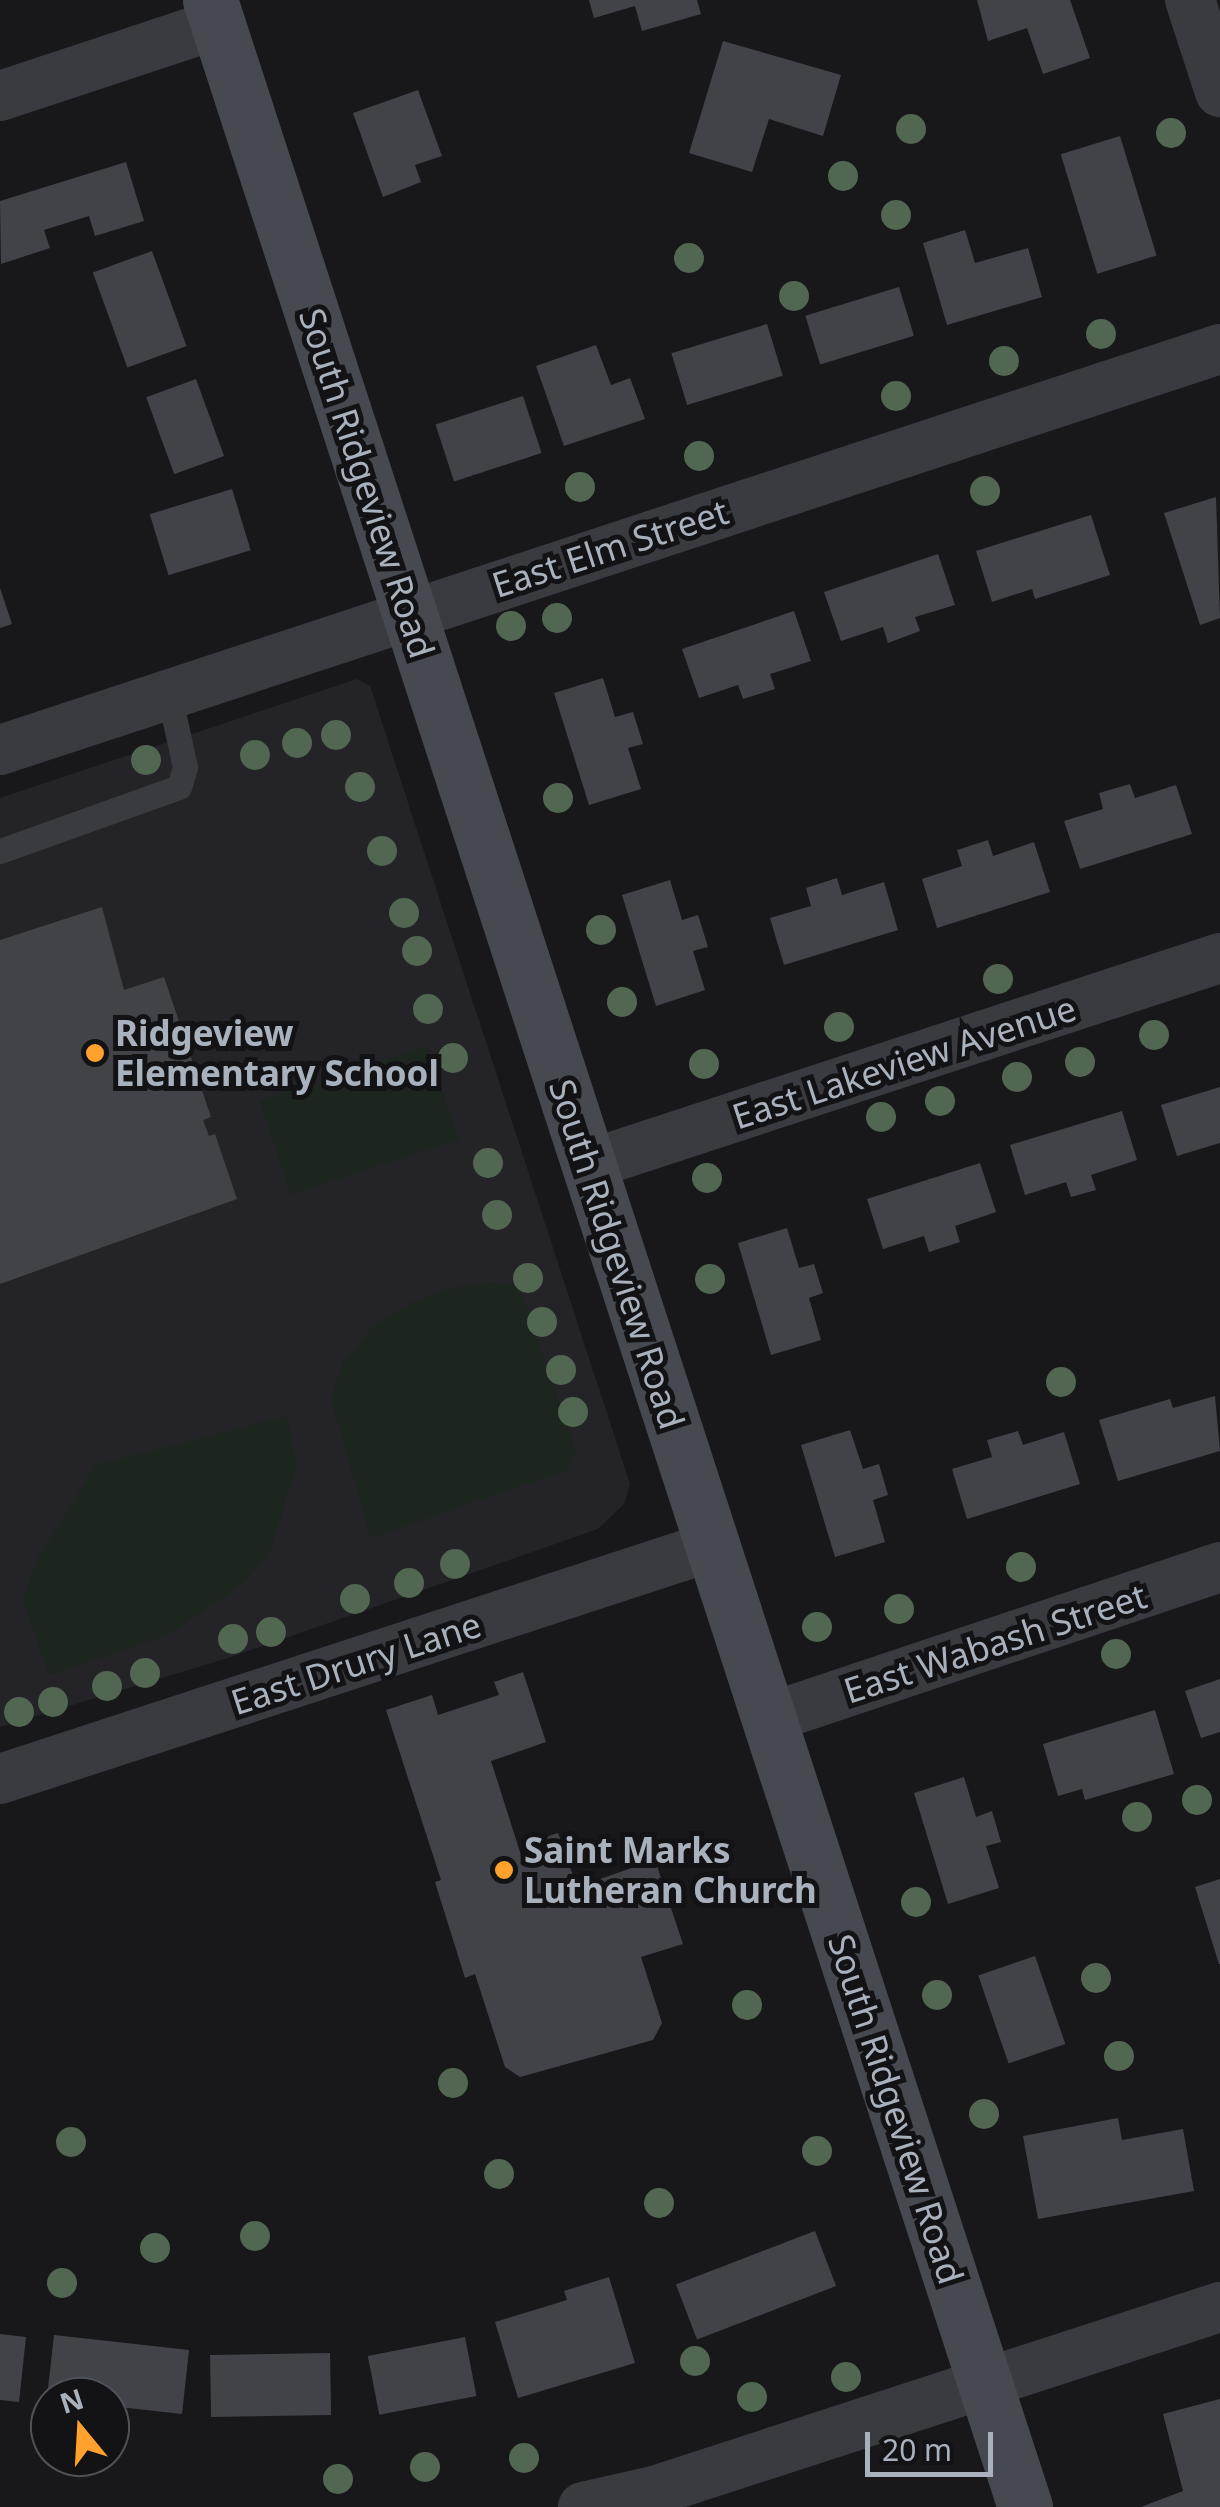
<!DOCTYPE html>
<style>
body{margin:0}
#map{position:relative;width:1220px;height:2507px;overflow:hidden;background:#18181b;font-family:"Noto Sans",sans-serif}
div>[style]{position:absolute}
.built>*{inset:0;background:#242428}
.green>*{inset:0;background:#1d261e;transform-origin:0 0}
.building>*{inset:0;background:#424348;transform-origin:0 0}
.lane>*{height:25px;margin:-12.5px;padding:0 12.5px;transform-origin:12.5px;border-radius:12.5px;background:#393b40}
.street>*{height:50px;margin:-25px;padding:0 25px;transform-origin:25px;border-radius:25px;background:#393b40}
.secondary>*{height:55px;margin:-27.5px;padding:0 27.5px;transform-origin:27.5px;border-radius:27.5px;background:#464a50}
.trees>*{width:30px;height:30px;margin:-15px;border-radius:50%;background:#516751}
.dots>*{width:28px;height:28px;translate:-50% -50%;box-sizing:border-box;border:5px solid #131316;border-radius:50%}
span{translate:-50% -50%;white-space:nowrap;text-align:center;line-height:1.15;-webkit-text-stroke:10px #131316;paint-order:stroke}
.street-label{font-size:35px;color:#a9b1bc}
.poi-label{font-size:35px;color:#a9b1bc;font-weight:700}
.left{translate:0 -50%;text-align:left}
.north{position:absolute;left:30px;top:2377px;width:100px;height:100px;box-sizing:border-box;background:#131316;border:2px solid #4f5258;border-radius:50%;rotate:342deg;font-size:28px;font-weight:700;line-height:40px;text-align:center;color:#a9b1bc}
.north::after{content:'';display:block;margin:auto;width:35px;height:45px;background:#ffa12c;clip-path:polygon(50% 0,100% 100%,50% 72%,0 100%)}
.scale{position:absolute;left:865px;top:2432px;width:128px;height:45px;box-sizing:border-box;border:5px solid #a9b1bc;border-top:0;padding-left:12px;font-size:30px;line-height:35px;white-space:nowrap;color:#a9b1bc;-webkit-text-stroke:8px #131316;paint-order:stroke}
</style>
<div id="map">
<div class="built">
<div style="clip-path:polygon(357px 679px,370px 686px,630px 1484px,624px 1504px,598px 1529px,228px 1658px,0 1727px,0 798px)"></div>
</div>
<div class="green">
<div style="left:428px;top:1046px;width:99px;height:177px;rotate:72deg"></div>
<div style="clip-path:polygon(492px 1282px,519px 1285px,577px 1452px,568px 1470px,371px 1538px,331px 1400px,343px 1361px,376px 1324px,411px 1303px,447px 1289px)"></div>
<div style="clip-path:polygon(287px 1416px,297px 1467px,268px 1556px,241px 1586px,170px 1634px,49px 1675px,23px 1601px,35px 1563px,96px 1465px)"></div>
</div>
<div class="building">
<div style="clip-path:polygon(589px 0,697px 0,701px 14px,642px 31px,635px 6px,594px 18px)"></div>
<div style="clip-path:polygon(977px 0,1070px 0,1090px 58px,1043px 74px,1027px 28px,988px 41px)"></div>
<div style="clip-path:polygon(723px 41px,841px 75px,823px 136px,769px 119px,752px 172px,689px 153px)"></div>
<div style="clip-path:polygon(418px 90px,442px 156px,415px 165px,421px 182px,383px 197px,353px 113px)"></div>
<div style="left:1120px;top:136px;width:125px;height:62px;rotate:73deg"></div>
<div style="clip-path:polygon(126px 162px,144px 221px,95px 236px,89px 216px,44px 230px,50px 248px,1px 264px,0 201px)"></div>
<div style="clip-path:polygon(965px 230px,975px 263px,1028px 248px,1042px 297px,947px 325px,923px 243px)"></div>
<div style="left:152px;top:251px;width:101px;height:63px;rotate:70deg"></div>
<div style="left:899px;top:287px;width:51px;height:98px;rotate:73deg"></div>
<div style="left:767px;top:324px;width:54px;height:100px;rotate:73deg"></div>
<div style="clip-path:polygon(596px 345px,611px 385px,630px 378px,645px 419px,564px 446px,536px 366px)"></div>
<div style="left:196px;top:379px;width:82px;height:53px;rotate:70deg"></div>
<div style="left:523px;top:396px;width:60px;height:92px;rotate:72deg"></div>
<div style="left:232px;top:489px;width:64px;height:86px;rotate:73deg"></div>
<div style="clip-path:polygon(1216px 497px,1220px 618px,1200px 625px,1164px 513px)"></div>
<div style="clip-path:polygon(1091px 515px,1110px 575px,1035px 599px,1032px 589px,992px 602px,976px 551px)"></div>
<div style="clip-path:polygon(938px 554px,955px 605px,915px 617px,920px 631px,888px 643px,883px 627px,841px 641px,824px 592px)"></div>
<div style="clip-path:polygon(0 588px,12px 624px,0 628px)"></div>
<div style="clip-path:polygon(794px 611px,811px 661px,770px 674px,775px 689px,743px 699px,738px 685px,699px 698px,682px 649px)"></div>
<div style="clip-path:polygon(603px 678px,615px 717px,633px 712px,643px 744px,628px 748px,641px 789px,589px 805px,554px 693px)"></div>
<div style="clip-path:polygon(1130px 784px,1135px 798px,1176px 785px,1192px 834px,1080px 869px,1064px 821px,1103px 809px,1099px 793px)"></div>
<div style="clip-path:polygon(988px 840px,993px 856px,1034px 842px,1050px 892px,937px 928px,922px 879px,962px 866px,957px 850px)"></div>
<div style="clip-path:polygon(837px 878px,842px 895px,884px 882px,898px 930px,784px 965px,770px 918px,811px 906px,806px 888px)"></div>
<div style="clip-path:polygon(670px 880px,682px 920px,698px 915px,708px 947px,693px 951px,705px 990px,656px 1006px,622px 895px)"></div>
<div style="clip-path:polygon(102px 907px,124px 990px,164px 977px,211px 1117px,203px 1120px,209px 1136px,215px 1134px,237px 1199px,0 1284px,0 940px)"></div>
<div style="clip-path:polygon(1220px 1087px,1220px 1143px,1177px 1156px,1161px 1105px)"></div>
<div style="clip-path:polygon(1122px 1111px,1137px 1160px,1091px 1175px,1096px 1190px,1071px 1197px,1066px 1182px,1025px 1195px,1010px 1145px)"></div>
<div style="clip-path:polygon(980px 1163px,996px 1212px,955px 1226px,960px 1242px,929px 1252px,924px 1236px,883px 1249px,867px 1199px)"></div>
<div style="clip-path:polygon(787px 1228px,799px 1268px,814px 1264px,823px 1293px,809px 1298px,821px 1340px,771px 1355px,738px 1243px)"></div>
<div style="clip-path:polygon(1215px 1396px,1220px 1451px,1118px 1481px,1099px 1420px,1170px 1399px,1173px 1408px)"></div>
<div style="clip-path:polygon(850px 1430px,863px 1469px,879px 1464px,888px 1495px,873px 1500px,885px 1542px,835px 1557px,801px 1445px)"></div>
<div style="clip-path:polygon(1018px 1431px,1023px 1445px,1064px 1432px,1080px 1484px,967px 1519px,952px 1469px,992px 1457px,987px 1440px)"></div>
<div style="clip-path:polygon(523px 1672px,546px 1742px,491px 1761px,521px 1855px,534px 1850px,531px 1842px,558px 1833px,577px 1887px,655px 1860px,683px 1944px,641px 1957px,662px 2023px,653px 2040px,520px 2077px,505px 2067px,475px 1974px,465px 1978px,435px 1882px,441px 1880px,386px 1710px,432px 1695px,438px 1715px,499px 1695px,494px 1682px)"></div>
<div style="clip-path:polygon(1220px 1679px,1220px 1732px,1201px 1738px,1185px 1691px)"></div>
<div style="clip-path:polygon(1155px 1710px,1174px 1774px,1085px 1800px,1082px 1789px,1058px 1796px,1043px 1744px)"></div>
<div style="clip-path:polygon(964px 1777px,976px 1817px,992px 1811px,1001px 1842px,986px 1846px,999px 1888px,948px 1904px,914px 1793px)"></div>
<div style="clip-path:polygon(1220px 1879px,1220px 1964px,1219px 1964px,1195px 1887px)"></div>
<div style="left:1035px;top:1956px;width:93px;height:60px;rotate:71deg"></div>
<div style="clip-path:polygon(1118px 2118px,1122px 2140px,1183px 2129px,1194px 2191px,1038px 2219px,1023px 2136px)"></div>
<div style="left:815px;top:2231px;width:59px;height:149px;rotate:69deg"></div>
<div style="clip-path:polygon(609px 2277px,635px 2363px,518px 2398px,495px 2322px,567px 2300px,564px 2291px)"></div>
<div style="clip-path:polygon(0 2334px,26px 2337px,19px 2402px,0 2400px)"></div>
<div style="clip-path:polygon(54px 2335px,189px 2350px,182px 2414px,110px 2406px,110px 2397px,47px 2397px)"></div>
<div style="left:465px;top:2337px;width:60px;height:99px;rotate:79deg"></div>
<div style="left:330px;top:2353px;width:62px;height:120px;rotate:89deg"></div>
<div style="clip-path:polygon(1220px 2399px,1220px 2507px,1141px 2507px,1183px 2491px,1163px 2414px)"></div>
</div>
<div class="lane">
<div style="left:0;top:851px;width:190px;rotate:-19.7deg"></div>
<div style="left:179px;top:787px;width:21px;rotate:-73deg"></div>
<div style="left:185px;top:767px;width:75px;rotate:-102.4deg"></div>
</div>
<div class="street">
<div style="left:1190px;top:0;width:97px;rotate:71.9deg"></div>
<div style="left:0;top:96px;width:230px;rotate:-18.3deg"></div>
<div style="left:0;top:750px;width:1284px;rotate:-18.2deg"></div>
<div style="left:588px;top:1165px;width:665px;rotate:-18.14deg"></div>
<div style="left:769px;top:1718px;width:476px;rotate:-18.5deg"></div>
<div style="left:0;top:1779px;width:750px;rotate:-18.1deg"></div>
<div style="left:583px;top:2507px;width:73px;rotate:-12.7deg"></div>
<div style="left:654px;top:2491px;width:595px;rotate:-18.01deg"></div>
</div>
<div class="secondary">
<div style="left:210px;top:0;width:2636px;rotate:71.99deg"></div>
</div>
<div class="trees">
<div style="left:911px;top:129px"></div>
<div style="left:1171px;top:133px"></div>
<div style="left:843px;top:176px"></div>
<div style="left:896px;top:215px"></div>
<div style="left:689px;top:258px"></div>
<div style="left:794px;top:296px"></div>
<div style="left:1101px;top:334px"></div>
<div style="left:1004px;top:361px"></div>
<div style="left:896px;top:396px"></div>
<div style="left:699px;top:456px"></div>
<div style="left:580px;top:487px"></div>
<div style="left:985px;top:491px"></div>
<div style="left:557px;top:618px"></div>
<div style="left:511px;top:626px"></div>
<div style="left:336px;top:735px"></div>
<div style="left:297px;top:743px"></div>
<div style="left:255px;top:755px"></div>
<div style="left:146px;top:760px"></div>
<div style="left:360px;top:787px"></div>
<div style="left:558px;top:798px"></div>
<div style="left:382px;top:851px"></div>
<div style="left:404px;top:913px"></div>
<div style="left:601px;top:930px"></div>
<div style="left:417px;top:951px"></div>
<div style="left:998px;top:979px"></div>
<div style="left:622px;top:1002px"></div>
<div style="left:428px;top:1009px"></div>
<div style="left:839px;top:1027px"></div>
<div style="left:1154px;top:1035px"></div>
<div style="left:453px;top:1058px"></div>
<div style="left:1080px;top:1062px"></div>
<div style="left:704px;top:1064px"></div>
<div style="left:1017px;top:1077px"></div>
<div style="left:940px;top:1101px"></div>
<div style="left:881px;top:1117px"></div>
<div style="left:488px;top:1163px"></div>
<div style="left:707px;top:1178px"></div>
<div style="left:497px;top:1215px"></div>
<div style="left:528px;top:1278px"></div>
<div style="left:710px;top:1279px"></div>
<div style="left:542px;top:1322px"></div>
<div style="left:561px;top:1370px"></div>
<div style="left:1061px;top:1382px"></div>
<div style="left:573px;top:1412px"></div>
<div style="left:455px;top:1564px"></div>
<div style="left:1021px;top:1567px"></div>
<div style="left:409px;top:1583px"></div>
<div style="left:355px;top:1599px"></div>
<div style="left:899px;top:1609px"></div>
<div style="left:817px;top:1627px"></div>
<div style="left:271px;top:1632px"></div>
<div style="left:233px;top:1639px"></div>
<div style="left:1116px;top:1654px"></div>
<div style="left:145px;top:1673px"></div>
<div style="left:107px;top:1686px"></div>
<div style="left:53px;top:1702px"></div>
<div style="left:19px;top:1712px"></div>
<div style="left:1197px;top:1800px"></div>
<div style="left:1137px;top:1817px"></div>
<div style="left:916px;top:1902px"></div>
<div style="left:1096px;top:1978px"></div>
<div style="left:937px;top:1995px"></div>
<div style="left:747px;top:2005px"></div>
<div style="left:1119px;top:2056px"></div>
<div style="left:453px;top:2083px"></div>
<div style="left:984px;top:2114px"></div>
<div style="left:71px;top:2142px"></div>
<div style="left:817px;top:2151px"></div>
<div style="left:499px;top:2174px"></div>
<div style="left:659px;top:2203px"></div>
<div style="left:255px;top:2236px"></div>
<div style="left:155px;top:2248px"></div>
<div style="left:62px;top:2283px"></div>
<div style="left:695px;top:2361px"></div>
<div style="left:846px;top:2377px"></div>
<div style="left:752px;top:2397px"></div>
<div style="left:524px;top:2458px"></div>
<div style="left:425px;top:2467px"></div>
<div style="left:338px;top:2479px"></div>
</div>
<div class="dots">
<div style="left:95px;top:1053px;background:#ffa12c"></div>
<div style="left:504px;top:1870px;background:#ffa12c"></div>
</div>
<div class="street-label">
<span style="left:367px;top:483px;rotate:72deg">South Ridgeview Road</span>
<span style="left:610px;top:548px;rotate:-18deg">East Elm Street</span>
<span style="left:904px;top:1062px;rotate:-18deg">East Lakeview Avenue</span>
<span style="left:617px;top:1254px;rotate:72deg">South Ridgeview Road</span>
<span style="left:995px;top:1643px;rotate:-18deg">East Wabash Street</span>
<span style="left:356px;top:1663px;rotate:-18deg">East Drury Lane</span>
<span style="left:896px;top:2109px;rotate:72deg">South Ridgeview Road</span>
</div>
<div class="poi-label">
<span class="left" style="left:115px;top:1053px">Ridgeview<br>Elementary School</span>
<span class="left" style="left:524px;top:1870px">Saint Marks<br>Lutheran Church</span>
</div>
<div class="north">N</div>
<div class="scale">20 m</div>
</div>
